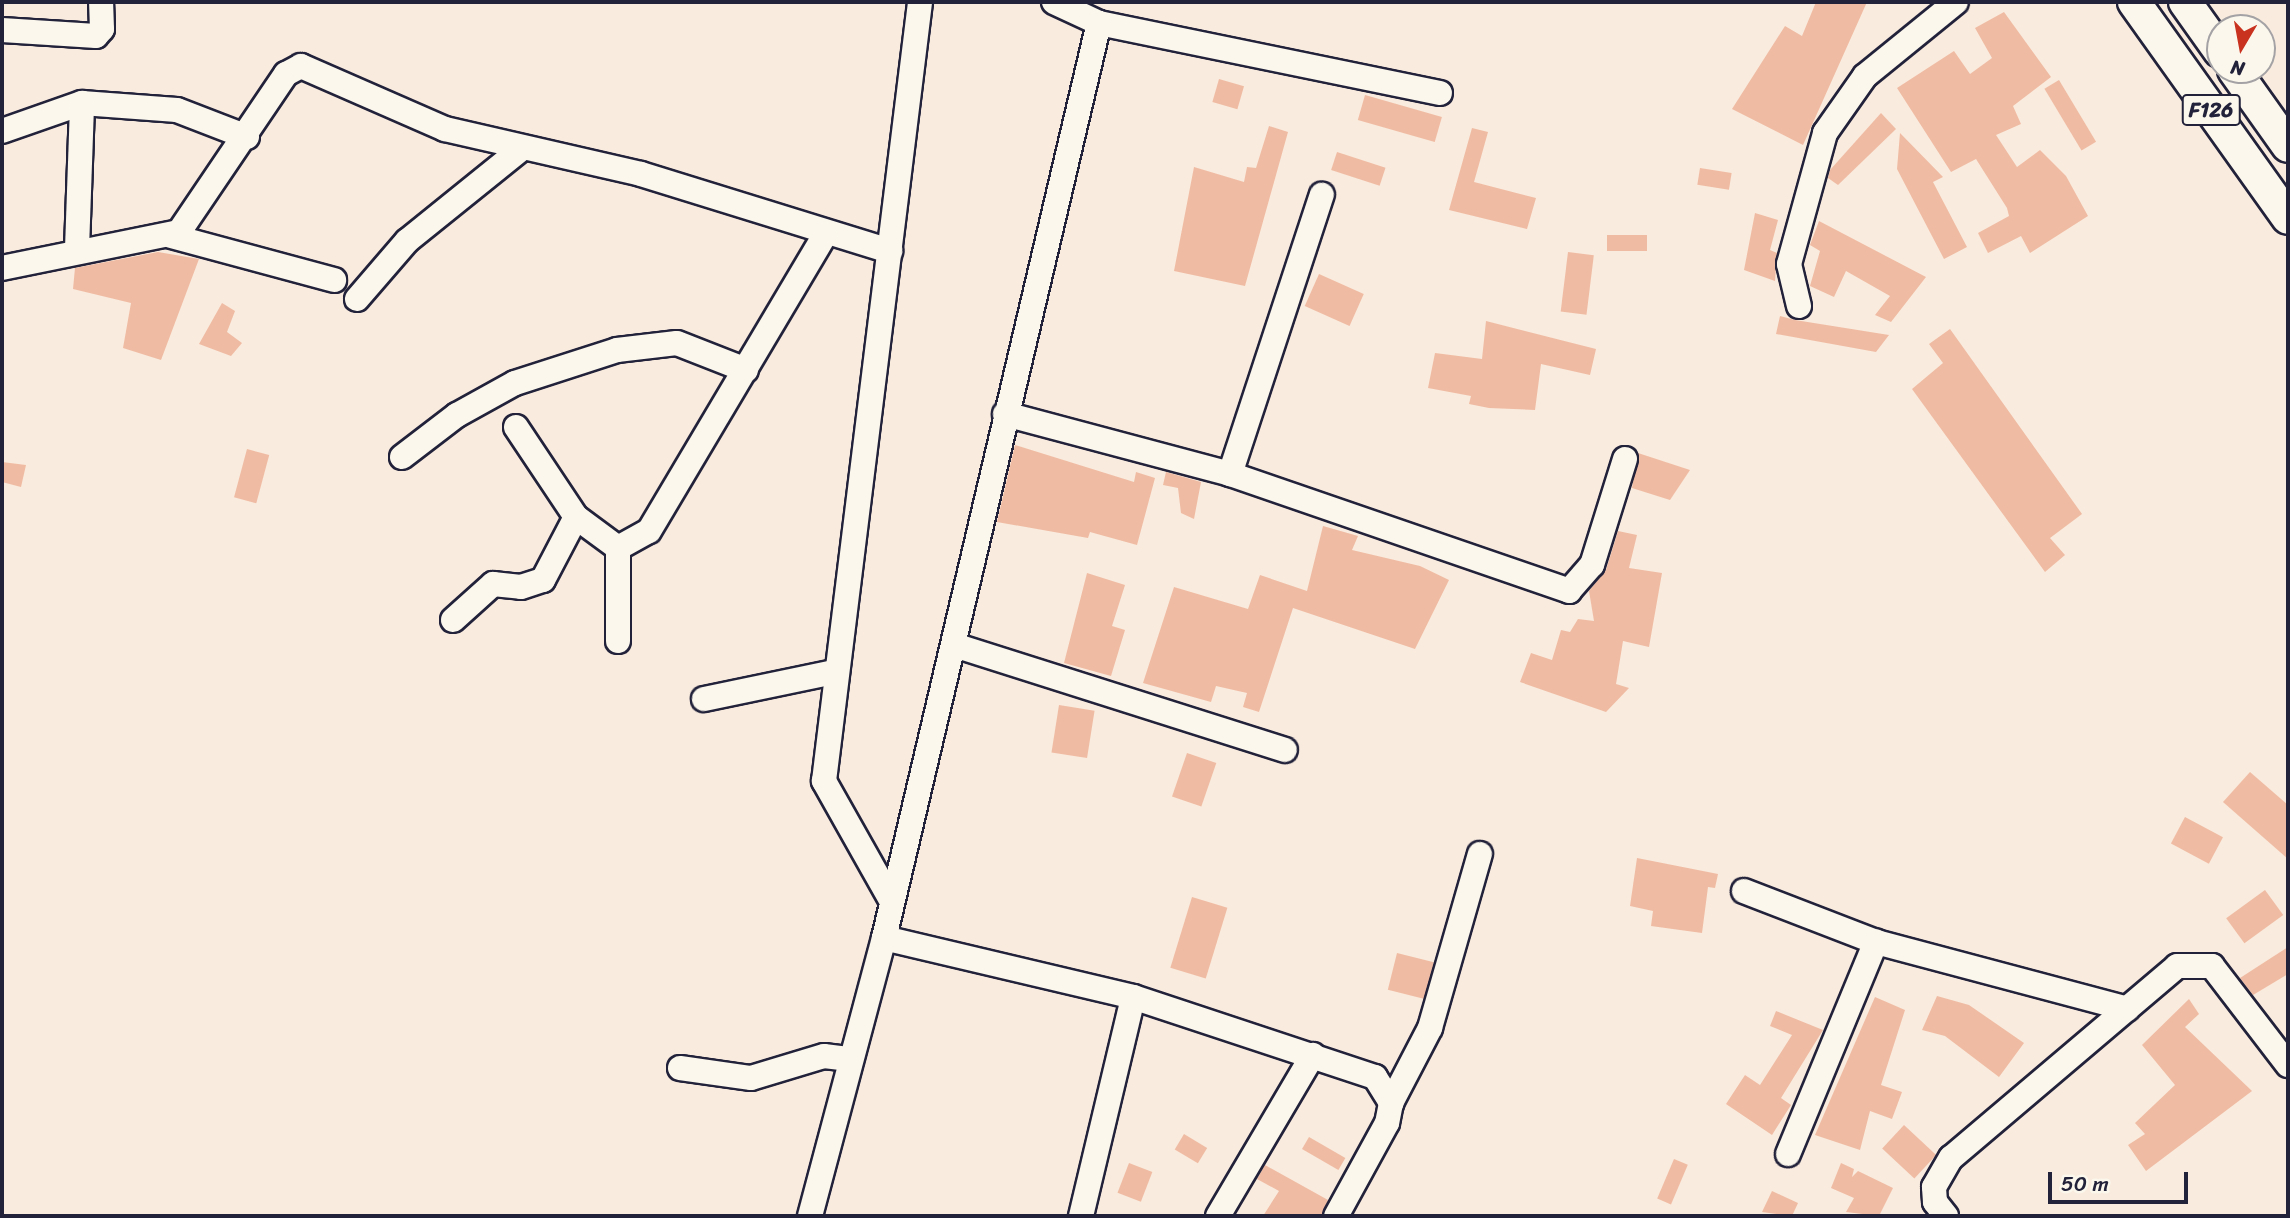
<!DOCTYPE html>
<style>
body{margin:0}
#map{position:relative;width:2290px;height:1218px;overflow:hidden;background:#f9ebdd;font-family:Sriracha,sans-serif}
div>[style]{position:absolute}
.building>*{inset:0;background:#f0bba3;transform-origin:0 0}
.roads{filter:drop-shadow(2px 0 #22223b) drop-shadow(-2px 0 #22223b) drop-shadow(0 2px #22223b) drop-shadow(0 -2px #22223b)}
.minor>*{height:24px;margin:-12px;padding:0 12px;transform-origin:12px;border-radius:12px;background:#fbf7ec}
.major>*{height:32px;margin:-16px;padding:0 16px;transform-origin:16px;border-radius:16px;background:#fbf7ec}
span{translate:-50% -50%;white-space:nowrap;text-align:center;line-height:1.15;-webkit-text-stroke:5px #fbf7ec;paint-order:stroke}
.shield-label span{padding:2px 5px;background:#fbf7ec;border:2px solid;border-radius:5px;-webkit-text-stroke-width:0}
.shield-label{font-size:21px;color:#22223b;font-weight:700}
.frame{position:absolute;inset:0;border:4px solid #22223b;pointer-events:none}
.north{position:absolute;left:2206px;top:14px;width:70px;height:70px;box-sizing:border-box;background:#fbf7ec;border:2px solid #a4a2a5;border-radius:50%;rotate:190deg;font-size:19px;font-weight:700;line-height:28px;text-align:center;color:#22223b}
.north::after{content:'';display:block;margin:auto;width:24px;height:32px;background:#c8321e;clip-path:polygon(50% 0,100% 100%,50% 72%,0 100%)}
.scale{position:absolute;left:2048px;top:1172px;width:140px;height:32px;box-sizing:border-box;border:4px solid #22223b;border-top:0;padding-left:9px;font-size:21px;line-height:24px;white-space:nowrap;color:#22223b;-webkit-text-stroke:5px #fbf7ec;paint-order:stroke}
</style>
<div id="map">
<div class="building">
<div style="clip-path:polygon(1816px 2px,1867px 2px,1803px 145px,1732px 109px,1785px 26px,1802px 36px)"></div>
<div style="clip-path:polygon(2004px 12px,2051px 77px,2013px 106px,2021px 124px,1996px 135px,2017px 167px,2040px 150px,2066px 176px,2088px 216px,2030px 253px,2021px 236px,1988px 253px,1978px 233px,2009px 216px,2007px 208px,1976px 159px,1951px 172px,1897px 88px,1954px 51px,1970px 74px,1992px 58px,1975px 28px)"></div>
<div style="left:1219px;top:79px;width:26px;height:24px;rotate:16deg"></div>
<div style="left:2059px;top:80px;width:72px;height:17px;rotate:59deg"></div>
<div style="left:1365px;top:95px;width:80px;height:26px;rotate:16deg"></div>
<div style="clip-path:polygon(1881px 113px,1896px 129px,1838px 185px,1828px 178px,1830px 170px)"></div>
<div style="clip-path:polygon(1269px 126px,1288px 132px,1245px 286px,1174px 271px,1194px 167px,1244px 182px,1247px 167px,1256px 168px)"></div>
<div style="clip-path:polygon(1472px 128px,1488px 132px,1474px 182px,1536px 198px,1527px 229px,1449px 210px)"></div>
<div style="clip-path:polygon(1900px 133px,1943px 177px,1933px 182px,1967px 247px,1944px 259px,1897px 169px)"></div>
<div style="left:1337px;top:152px;width:51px;height:19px;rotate:18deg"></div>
<div style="left:1700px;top:168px;width:32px;height:17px;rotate:9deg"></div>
<div style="clip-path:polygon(1755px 213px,1778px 220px,1770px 250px,1777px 253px,1775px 281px,1744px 270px)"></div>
<div style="clip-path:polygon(1819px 221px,1926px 277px,1891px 322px,1875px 315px,1890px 296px,1846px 271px,1834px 297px,1810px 286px,1820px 251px,1810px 245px)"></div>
<div style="left:1647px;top:235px;width:16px;height:40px;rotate:90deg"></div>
<div style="clip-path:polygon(158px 252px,199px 259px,161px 360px,123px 348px,131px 303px,73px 289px,75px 268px)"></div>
<div style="left:1568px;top:252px;width:26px;height:60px;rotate:7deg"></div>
<div style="left:1319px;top:274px;width:49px;height:35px;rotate:24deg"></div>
<div style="clip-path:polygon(222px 303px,235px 311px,227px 332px,242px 343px,231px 356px,199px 344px)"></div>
<div style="clip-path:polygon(1780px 316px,1795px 320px,1889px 335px,1876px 352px,1776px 334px)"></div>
<div style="clip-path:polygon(1486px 321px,1596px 349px,1590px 375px,1541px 364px,1535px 410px,1489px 408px,1469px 404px,1471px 396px,1428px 388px,1435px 353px,1482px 359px)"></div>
<div style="clip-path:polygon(1950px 329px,2082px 514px,2050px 538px,2065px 555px,2045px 572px,1912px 389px,1943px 363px,1929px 344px)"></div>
<div style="clip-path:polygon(1015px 445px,1134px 482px,1136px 472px,1155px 478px,1137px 545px,1090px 532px,1088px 538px,997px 522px)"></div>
<div style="left:247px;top:449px;width:23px;height:50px;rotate:15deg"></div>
<div style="clip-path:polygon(1638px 453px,1690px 470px,1670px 500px,1632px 488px)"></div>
<div style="clip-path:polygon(2px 462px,26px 465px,21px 487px,2px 482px)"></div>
<div style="clip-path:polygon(1166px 472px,1201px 482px,1194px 519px,1181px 513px,1178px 488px,1163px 485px)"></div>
<div style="clip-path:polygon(1323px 526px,1358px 536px,1352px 550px,1420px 566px,1449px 580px,1415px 649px,1293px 608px,1259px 712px,1243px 707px,1247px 693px,1216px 686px,1211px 702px,1143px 683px,1174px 587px,1248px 609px,1260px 575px,1307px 591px)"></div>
<div style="clip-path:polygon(1618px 531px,1637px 535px,1629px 568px,1662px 573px,1649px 647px,1623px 641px,1616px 684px,1629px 688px,1606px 712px,1520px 682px,1531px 653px,1552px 660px,1561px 630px,1570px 632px,1578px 619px,1594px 621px,1589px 591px,1606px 570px)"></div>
<div style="clip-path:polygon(1087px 573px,1125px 585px,1112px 626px,1125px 630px,1111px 676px,1064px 663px)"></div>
<div style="left:1059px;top:705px;width:36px;height:48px;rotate:9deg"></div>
<div style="left:1187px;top:753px;width:31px;height:46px;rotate:19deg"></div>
<div style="clip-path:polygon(2250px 772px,2288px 805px,2288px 859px,2223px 802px)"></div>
<div style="left:2185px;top:817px;width:43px;height:30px;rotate:28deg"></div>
<div style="clip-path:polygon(1637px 858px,1718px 874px,1715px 888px,1708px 887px,1702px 933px,1651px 926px,1653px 911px,1630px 906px)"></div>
<div style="left:2265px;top:890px;width:31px;height:48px;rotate:54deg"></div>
<div style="left:1192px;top:897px;width:37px;height:74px;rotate:17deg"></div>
<div style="clip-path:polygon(2288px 947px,2288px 974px,2253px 995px,2240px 978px)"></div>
<div style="left:1397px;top:953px;width:38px;height:38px;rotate:14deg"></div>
<div style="clip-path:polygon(1937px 996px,1969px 1005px,2024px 1043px,1999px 1077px,1945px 1036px,1922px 1030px)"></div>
<div style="clip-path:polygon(1875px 997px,1905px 1010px,1881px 1085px,1902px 1092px,1892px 1119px,1870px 1111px,1860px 1150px,1815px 1135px)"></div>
<div style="clip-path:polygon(2189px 999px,2199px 1014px,2185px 1027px,2252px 1091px,2146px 1171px,2128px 1145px,2145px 1134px,2135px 1123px,2175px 1085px,2142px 1045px)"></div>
<div style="clip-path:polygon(1776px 1011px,1823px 1030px,1781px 1098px,1791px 1105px,1772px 1135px,1726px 1104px,1745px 1075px,1760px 1085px,1792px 1035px,1770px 1026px)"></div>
<div style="left:1904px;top:1125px;width:44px;height:32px;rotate:43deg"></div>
<div style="left:1184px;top:1134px;width:27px;height:18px;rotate:31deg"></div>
<div style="left:1309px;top:1137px;width:42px;height:14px;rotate:30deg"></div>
<div style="left:1674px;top:1159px;width:15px;height:43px;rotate:23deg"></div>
<div style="left:1129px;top:1163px;width:25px;height:32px;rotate:21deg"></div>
<div style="clip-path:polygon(1841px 1163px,1854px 1169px,1852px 1177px,1858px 1171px,1893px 1188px,1879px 1216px,1846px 1212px,1854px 1198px,1831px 1188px)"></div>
<div style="clip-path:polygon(1265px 1165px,1328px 1200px,1321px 1216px,1263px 1216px,1279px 1191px,1257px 1179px)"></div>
<div style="clip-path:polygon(1772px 1191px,1798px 1203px,1792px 1216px,1762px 1212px)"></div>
</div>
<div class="roads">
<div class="minor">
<div style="left:1054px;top:2px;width:50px;rotate:25deg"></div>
<div style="left:1099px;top:23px;width:348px;rotate:11.6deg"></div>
<div style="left:2px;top:30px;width:94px;rotate:3.7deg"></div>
<div style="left:96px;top:36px;width:9px;rotate:-49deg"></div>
<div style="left:102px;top:29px;width:27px;rotate:-92deg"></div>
<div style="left:2px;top:131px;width:85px;rotate:-19.3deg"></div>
<div style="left:82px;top:103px;width:95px;rotate:4.2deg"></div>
<div style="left:177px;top:110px;width:75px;rotate:21.1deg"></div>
<div style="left:171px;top:236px;width:169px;rotate:15.1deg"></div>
<div style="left:77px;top:249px;width:146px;rotate:-88deg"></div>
<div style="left:2px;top:268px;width:181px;rotate:-11.5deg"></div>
<div style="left:179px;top:232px;width:191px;rotate:-55.9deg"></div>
<div style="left:286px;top:74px;width:17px;rotate:-28deg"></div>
<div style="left:301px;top:66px;width:157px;rotate:23.6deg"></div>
<div style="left:445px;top:129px;width:201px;rotate:12.9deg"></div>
<div style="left:641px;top:174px;width:261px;rotate:17.2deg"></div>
<div style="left:357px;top:299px;width:77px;rotate:-49.2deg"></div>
<div style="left:407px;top:241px;width:146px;rotate:-38.9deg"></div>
<div style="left:1799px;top:306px;width:43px;rotate:-103.4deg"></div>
<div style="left:1789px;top:264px;width:136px;rotate:-74.6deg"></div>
<div style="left:1825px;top:133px;width:70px;rotate:-54.9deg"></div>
<div style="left:1865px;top:76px;width:117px;rotate:-39.1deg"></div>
<div style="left:1005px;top:414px;width:233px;rotate:14.9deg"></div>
<div style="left:1230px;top:474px;width:359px;rotate:19deg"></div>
<div style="left:1569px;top:591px;width:35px;rotate:-49deg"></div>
<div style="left:1592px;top:565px;width:111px;rotate:-72.7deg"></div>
<div style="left:516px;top:427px;width:108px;rotate:56.3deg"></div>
<div style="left:576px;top:517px;width:52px;rotate:36.4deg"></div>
<div style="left:402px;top:457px;width:69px;rotate:-37.4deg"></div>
<div style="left:457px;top:415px;width:66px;rotate:-28.9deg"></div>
<div style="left:515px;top:383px;width:107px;rotate:-17.9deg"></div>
<div style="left:617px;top:350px;width:60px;rotate:-6.7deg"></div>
<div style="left:677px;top:343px;width:74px;rotate:21.4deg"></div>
<div style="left:1230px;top:474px;width:294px;rotate:-71.8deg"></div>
<div style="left:618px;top:548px;width:35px;rotate:-29deg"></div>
<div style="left:649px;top:531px;width:345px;rotate:-59.3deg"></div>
<div style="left:618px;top:548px;width:93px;rotate:90deg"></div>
<div style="left:453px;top:620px;width:54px;rotate:-42deg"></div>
<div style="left:493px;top:584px;width:28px;rotate:6deg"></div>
<div style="left:521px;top:587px;width:23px;rotate:-18deg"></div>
<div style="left:543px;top:580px;width:71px;rotate:-62.4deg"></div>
<div style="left:954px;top:645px;width:347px;rotate:17.6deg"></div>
<div style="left:704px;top:699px;width:133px;rotate:-11.7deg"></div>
<div style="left:1744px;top:891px;width:142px;rotate:21.1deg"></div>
<div style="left:1876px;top:942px;width:260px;rotate:14.9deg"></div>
<div style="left:891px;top:900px;width:137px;rotate:-119.4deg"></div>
<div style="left:824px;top:781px;width:785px;rotate:-82.97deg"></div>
<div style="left:884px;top:938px;width:256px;rotate:13.3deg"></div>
<div style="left:1133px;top:997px;width:255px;rotate:18.3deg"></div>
<div style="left:1375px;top:1077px;width:31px;rotate:58deg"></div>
<div style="left:1391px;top:1103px;width:20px;rotate:101deg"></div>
<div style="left:1387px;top:1123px;width:106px;rotate:118.7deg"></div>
<div style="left:680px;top:1068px;width:72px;rotate:8deg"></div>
<div style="left:751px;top:1078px;width:76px;rotate:-16.8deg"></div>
<div style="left:824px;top:1056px;width:26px;rotate:7deg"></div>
<div style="left:1391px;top:1103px;width:85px;rotate:-62.5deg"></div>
<div style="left:1430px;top:1028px;width:181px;rotate:-74deg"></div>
<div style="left:1788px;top:1154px;width:230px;rotate:-67.5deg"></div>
<div style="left:810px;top:1216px;width:288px;rotate:-75.1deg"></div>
<div style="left:884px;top:938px;width:940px;rotate:-76.78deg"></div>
<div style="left:1081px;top:1216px;width:225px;rotate:-76.6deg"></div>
<div style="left:1218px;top:1216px;width:187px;rotate:-59.5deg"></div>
<div style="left:1946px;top:1216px;width:18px;rotate:-128deg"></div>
<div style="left:1935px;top:1202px;width:15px;rotate:-94deg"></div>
<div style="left:1934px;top:1187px;width:34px;rotate:-60deg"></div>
<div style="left:1951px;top:1158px;width:297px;rotate:-40.3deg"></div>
<div style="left:2177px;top:966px;width:35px"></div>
<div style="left:2212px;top:966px;width:125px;rotate:52.5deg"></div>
</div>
<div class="major">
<div style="left:2134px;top:2px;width:265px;rotate:54.5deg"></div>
<div style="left:2185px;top:2px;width:60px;rotate:54.5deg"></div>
<div style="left:2234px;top:70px;width:93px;rotate:54.6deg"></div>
</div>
</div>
<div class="shield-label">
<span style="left:2211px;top:110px">F126</span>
</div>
<div class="frame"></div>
<div class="north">N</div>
<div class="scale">50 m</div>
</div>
